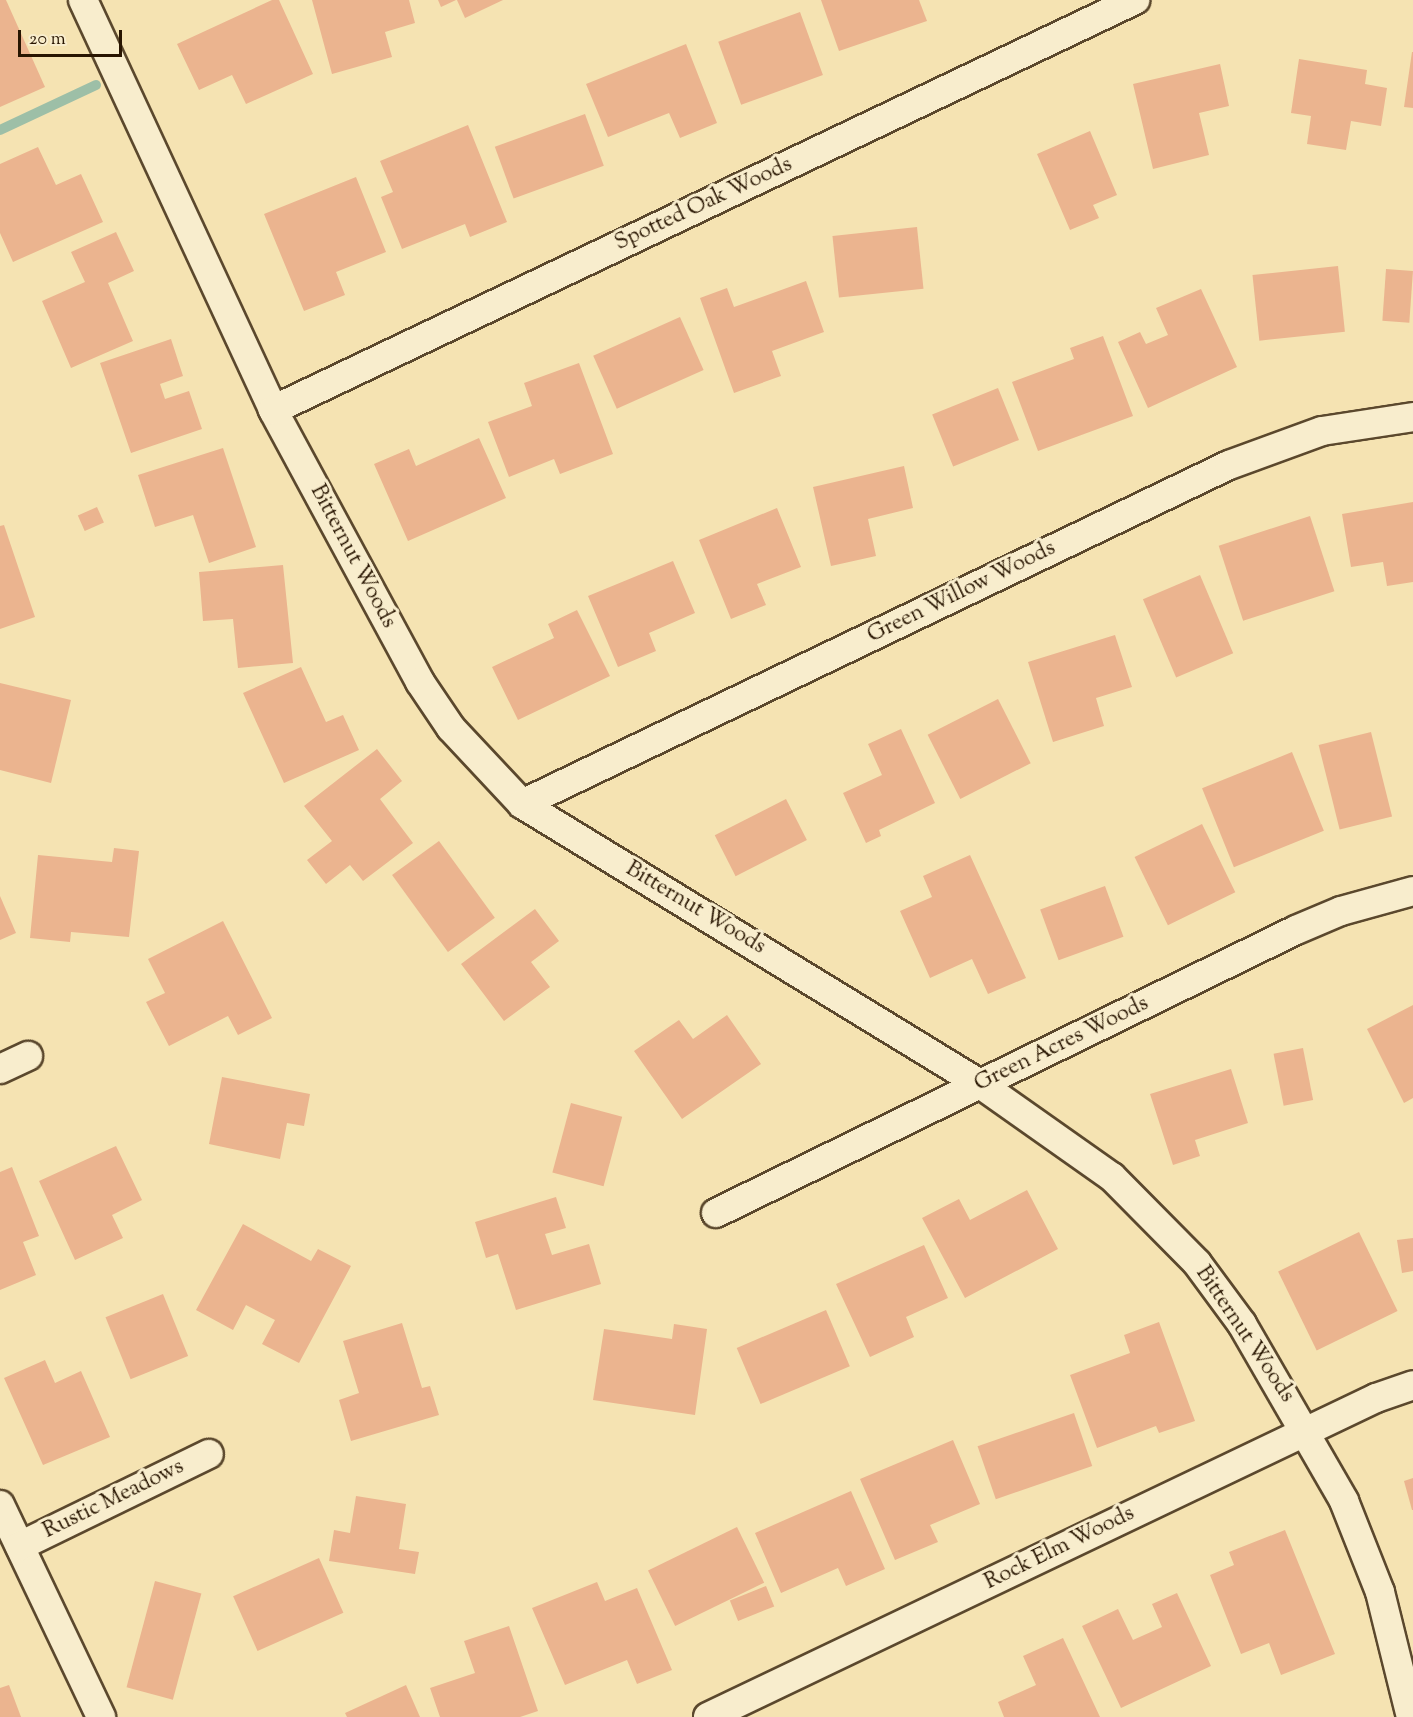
<!DOCTYPE html>
<style>
body{margin:0}
#map{position:relative;width:1413px;height:1717px;overflow:hidden;background:#f5e3b2;font-family:"Sorts Mill Goudy",serif}
div>[style]{position:absolute}
.stream>*{height:10px;margin:-5px;padding:0 5px;transform-origin:5px;border-radius:5px;background:#9dbfa7}
.building>*{inset:0;background:#ebb48f;transform-origin:0 0}
.roads{filter:drop-shadow(2px 0 #5b482d) drop-shadow(-2px 0 #5b482d) drop-shadow(0 2px #5b482d) drop-shadow(0 -2px #5b482d)}
.street>*{height:28px;margin:-14px;padding:0 14px;transform-origin:14px;border-radius:14px;background:#f8edcd}
span{translate:-50% -50%;white-space:nowrap;text-align:center;line-height:1.15;-webkit-text-stroke:6px #f8edcd;paint-order:stroke}
.street-label{font-size:22px;color:#281501}
.scale{position:absolute;left:18px;top:30px;width:104px;height:27px;box-sizing:border-box;border:3px solid #281501;border-top:0;padding-left:8px;font-size:18px;line-height:21px;white-space:nowrap;color:#281501;-webkit-text-stroke:4px #f8edcd;paint-order:stroke}
</style>
<div id="map">
<div class="stream">
<div style="left:0;top:130px;width:106px;rotate:-25.1deg"></div>
</div>
<div class="building">
<div style="clip-path:polygon(0 0,6px 0,45px 87px,0 107px)"></div>
<div style="clip-path:polygon(272px 0,279px 0,313px 74px,246px 104px,232px 75px,199px 90px,177px 44px)"></div>
<div style="clip-path:polygon(312px 0,409px 0,415px 23px,385px 32px,392px 57px,332px 74px)"></div>
<div style="clip-path:polygon(438px 0,456px 0,441px 7px)"></div>
<div style="clip-path:polygon(457px 0,503px 0,465px 18px)"></div>
<div style="clip-path:polygon(821px 0,919px 0,927px 21px,839px 51px)"></div>
<div style="left:800px;top:12px;width:67px;height:87px;rotate:70deg"></div>
<div style="clip-path:polygon(686px 44px,717px 123px,680px 138px,669px 113px,608px 137px,586px 84px)"></div>
<div style="clip-path:polygon(1412px 52px,1413px 52px,1413px 108px,1404px 107px)"></div>
<div style="clip-path:polygon(1299px 59px,1367px 70px,1365px 84px,1387px 88px,1381px 126px,1351px 121px,1346px 150px,1307px 144px,1311px 116px,1291px 113px)"></div>
<div style="clip-path:polygon(1220px 64px,1229px 106px,1199px 113px,1209px 155px,1153px 169px,1133px 84px)"></div>
<div style="left:585px;top:114px;width:55px;height:96px;rotate:70deg"></div>
<div style="clip-path:polygon(468px 125px,507px 222px,470px 237px,465px 224px,402px 249px,381px 197px,393px 192px,380px 161px)"></div>
<div style="clip-path:polygon(1090px 131px,1117px 195px,1093px 205px,1099px 218px,1070px 230px,1037px 154px)"></div>
<div style="clip-path:polygon(38px 147px,56px 185px,81px 174px,103px 222px,13px 262px,0 233px,0 164px)"></div>
<div style="clip-path:polygon(356px 177px,386px 252px,336px 272px,345px 295px,304px 311px,264px 214px)"></div>
<div style="left:917px;top:227px;width:62px;height:85px;rotate:84deg"></div>
<div style="clip-path:polygon(116px 232px,134px 271px,108px 283px,133px 341px,71px 368px,42px 301px,85px 282px,71px 252px)"></div>
<div style="left:1338px;top:266px;width:66px;height:86px;rotate:84deg"></div>
<div style="left:1386px;top:269px;width:27px;height:52px;rotate:4deg"></div>
<div style="clip-path:polygon(806px 281px,824px 332px,772px 351px,781px 376px,734px 393px,700px 298px,727px 288px,734px 307px)"></div>
<div style="clip-path:polygon(1201px 289px,1237px 367px,1148px 408px,1118px 342px,1140px 332px,1146px 344px,1168px 335px,1156px 308px)"></div>
<div style="left:680px;top:317px;width:58px;height:95px;rotate:66deg"></div>
<div style="clip-path:polygon(1103px 336px,1133px 416px,1038px 451px,1012px 382px,1074px 359px,1070px 348px)"></div>
<div style="clip-path:polygon(171px 339px,183px 376px,160px 384px,165px 399px,189px 391px,202px 429px,131px 453px,100px 363px)"></div>
<div style="clip-path:polygon(579px 363px,613px 454px,560px 474px,554px 459px,509px 477px,488px 422px,532px 406px,524px 383px)"></div>
<div style="left:998px;top:388px;width:56px;height:71px;rotate:68deg"></div>
<div style="clip-path:polygon(479px 438px,506px 498px,408px 541px,374px 464px,409px 449px,416px 466px)"></div>
<div style="clip-path:polygon(223px 448px,256px 547px,209px 563px,193px 515px,155px 527px,138px 475px)"></div>
<div style="clip-path:polygon(904px 466px,913px 508px,868px 519px,876px 556px,831px 566px,813px 487px)"></div>
<div style="clip-path:polygon(1413px 502px,1413px 582px,1387px 586px,1383px 562px,1351px 567px,1342px 514px)"></div>
<div style="left:97px;top:507px;width:17px;height:21px;rotate:66deg"></div>
<div style="clip-path:polygon(777px 508px,801px 567px,757px 584px,766px 605px,731px 619px,699px 540px)"></div>
<div style="left:1310px;top:516px;width:79px;height:96px;rotate:72deg"></div>
<div style="clip-path:polygon(4px 525px,35px 617px,0 629px,0 526px)"></div>
<div style="clip-path:polygon(673px 561px,695px 613px,649px 633px,656px 651px,618px 667px,588px 596px)"></div>
<div style="clip-path:polygon(283px 565px,293px 663px,238px 668px,233px 619px,203px 621px,199px 572px)"></div>
<div style="left:1200px;top:575px;width:85px;height:62px;rotate:67deg"></div>
<div style="clip-path:polygon(577px 610px,610px 676px,518px 720px,492px 667px,554px 638px,548px 624px)"></div>
<div style="clip-path:polygon(1115px 635px,1132px 687px,1096px 698px,1104px 726px,1053px 742px,1028px 662px)"></div>
<div style="clip-path:polygon(301px 667px,326px 722px,343px 715px,359px 750px,284px 783px,243px 693px)"></div>
<div style="clip-path:polygon(0 683px,71px 700px,51px 783px,0 770px)"></div>
<div style="left:998px;top:699px;width:72px;height:79px;rotate:63deg"></div>
<div style="clip-path:polygon(901px 729px,935px 803px,879px 830px,881px 836px,866px 843px,843px 793px,882px 775px,868px 744px)"></div>
<div style="left:1371px;top:732px;width:87px;height:54px;rotate:76deg"></div>
<div style="clip-path:polygon(377px 749px,402px 781px,380px 799px,413px 843px,363px 881px,350px 865px,326px 884px,307px 860px,332px 841px,304px 806px)"></div>
<div style="left:1292px;top:752px;width:85px;height:97px;rotate:68deg"></div>
<div style="left:786px;top:799px;width:46px;height:80px;rotate:63deg"></div>
<div style="left:1202px;top:824px;width:76px;height:75px;rotate:64deg"></div>
<div style="left:439px;top:841px;width:95px;height:58px;rotate:54deg"></div>
<div style="clip-path:polygon(114px 848px,139px 851px,129px 937px,71px 932px,70px 942px,30px 938px,38px 855px,112px 862px)"></div>
<div style="clip-path:polygon(970px 855px,1026px 978px,988px 994px,972px 959px,930px 978px,900px 911px,932px 897px,923px 876px)"></div>
<div style="left:1105px;top:886px;width:54px;height:69px;rotate:70deg"></div>
<div style="clip-path:polygon(0 896px,16px 933px,0 940px)"></div>
<div style="clip-path:polygon(535px 909px,559px 941px,531px 962px,550px 987px,504px 1021px,461px 964px)"></div>
<div style="clip-path:polygon(223px 921px,272px 1018px,238px 1035px,228px 1016px,169px 1046px,146px 1002px,165px 993px,148px 959px)"></div>
<div style="clip-path:polygon(1413px 1005px,1413px 1098px,1404px 1103px,1367px 1029px)"></div>
<div style="clip-path:polygon(727px 1015px,761px 1064px,682px 1119px,634px 1051px,679px 1020px,693px 1039px)"></div>
<div style="left:1303px;top:1048px;width:53px;height:30px;rotate:79deg"></div>
<div style="clip-path:polygon(1231px 1069px,1248px 1123px,1195px 1140px,1200px 1156px,1173px 1165px,1150px 1094px)"></div>
<div style="clip-path:polygon(222px 1077px,310px 1094px,304px 1126px,287px 1123px,280px 1159px,209px 1144px)"></div>
<div style="left:571px;top:1103px;width:53px;height:72px;rotate:15deg"></div>
<div style="clip-path:polygon(116px 1146px,142px 1200px,112px 1215px,123px 1238px,75px 1260px,39px 1181px)"></div>
<div style="clip-path:polygon(12px 1167px,39px 1236px,23px 1242px,36px 1275px,0 1290px,0 1172px)"></div>
<div style="clip-path:polygon(1027px 1190px,1058px 1249px,965px 1298px,922px 1218px,959px 1199px,970px 1220px)"></div>
<div style="clip-path:polygon(556px 1197px,566px 1228px,545px 1234px,552px 1255px,589px 1244px,601px 1284px,516px 1310px,498px 1254px,486px 1258px,475px 1222px)"></div>
<div style="clip-path:polygon(243px 1224px,311px 1261px,318px 1249px,351px 1266px,299px 1363px,262px 1344px,275px 1320px,246px 1305px,233px 1330px,196px 1310px)"></div>
<div style="left:1359px;top:1232px;width:88px;height:90px;rotate:64deg"></div>
<div style="clip-path:polygon(1413px 1238px,1413px 1271px,1402px 1273px,1397px 1240px)"></div>
<div style="clip-path:polygon(924px 1245px,948px 1298px,906px 1317px,914px 1337px,870px 1357px,836px 1284px)"></div>
<div style="left:163px;top:1294px;width:67px;height:62px;rotate:68deg"></div>
<div style="left:826px;top:1310px;width:61px;height:97px;rotate:67deg"></div>
<div style="clip-path:polygon(1159px 1322px,1195px 1421px,1159px 1433px,1156px 1426px,1097px 1448px,1070px 1375px,1130px 1353px,1124px 1335px)"></div>
<div style="clip-path:polygon(402px 1323px,422px 1388px,430px 1386px,439px 1415px,351px 1441px,339px 1400px,359px 1393px,343px 1341px)"></div>
<div style="clip-path:polygon(674px 1324px,707px 1329px,695px 1415px,593px 1400px,604px 1329px,672px 1339px)"></div>
<div style="clip-path:polygon(45px 1360px,55px 1383px,81px 1371px,110px 1437px,43px 1465px,4px 1378px)"></div>
<div style="left:1074px;top:1413px;width:56px;height:102px;rotate:71deg"></div>
<div style="clip-path:polygon(953px 1440px,980px 1504px,930px 1525px,938px 1542px,895px 1560px,860px 1479px)"></div>
<div style="clip-path:polygon(1413px 1478px,1413px 1510px,1412px 1510px,1404px 1481px)"></div>
<div style="clip-path:polygon(851px 1491px,885px 1569px,846px 1586px,838px 1568px,781px 1593px,755px 1533px)"></div>
<div style="clip-path:polygon(356px 1496px,406px 1504px,399px 1549px,419px 1552px,415px 1574px,329px 1561px,334px 1530px,350px 1533px)"></div>
<div style="left:737px;top:1527px;width:62px;height:99px;rotate:64deg"></div>
<div style="clip-path:polygon(1285px 1530px,1335px 1654px,1281px 1675px,1269px 1643px,1241px 1654px,1210px 1575px,1234px 1565px,1229px 1552px)"></div>
<div style="left:319px;top:1558px;width:60px;height:94px;rotate:66deg"></div>
<div style="left:155px;top:1581px;width:48px;height:110px;rotate:15deg"></div>
<div style="clip-path:polygon(597px 1582px,605px 1601px,637px 1588px,672px 1670px,637px 1684px,627px 1660px,565px 1685px,532px 1608px)"></div>
<div style="left:766px;top:1586px;width:22px;height:39px;rotate:68deg"></div>
<div style="clip-path:polygon(1177px 1593px,1211px 1666px,1121px 1708px,1082px 1626px,1118px 1609px,1133px 1640px,1162px 1627px,1152px 1604px)"></div>
<div style="clip-path:polygon(509px 1626px,538px 1711px,520px 1717px,440px 1717px,430px 1688px,475px 1673px,464px 1641px)"></div>
<div style="clip-path:polygon(1063px 1638px,1100px 1717px,1004px 1717px,998px 1702px,1036px 1685px,1023px 1656px)"></div>
<div style="clip-path:polygon(9px 1685px,21px 1717px,0 1717px,0 1688px)"></div>
<div style="clip-path:polygon(406px 1685px,420px 1717px,347px 1717px,345px 1713px)"></div>
</div>
<div class="roads">
<div class="street">
<div style="left:83px;top:0;width:452px;rotate:65.1deg"></div>
<div style="left:273px;top:410px;width:309px;rotate:61.6deg"></div>
<div style="left:420px;top:682px;width:55px;rotate:56deg"></div>
<div style="left:451px;top:728px;width:104px;rotate:46.9deg"></div>
<div style="left:522px;top:804px;width:537px;rotate:31.44deg"></div>
<div style="left:980px;top:1084px;width:161px;rotate:35.2deg"></div>
<div style="left:1112px;top:1177px;width:121px;rotate:45.3deg"></div>
<div style="left:1197px;top:1263px;width:76px;rotate:53.6deg"></div>
<div style="left:1242px;top:1324px;width:204px;rotate:60deg"></div>
<div style="left:1344px;top:1501px;width:98px;rotate:68.4deg"></div>
<div style="left:1380px;top:1592px;width:129px;rotate:76.1deg"></div>
<div style="left:273px;top:410px;width:955px;rotate:-25.44deg"></div>
<div style="left:522px;top:804px;width:784px;rotate:-25.62deg"></div>
<div style="left:1229px;top:465px;width:99px;rotate:-20.1deg"></div>
<div style="left:1322px;top:431px;width:92px;rotate:-8.7deg"></div>
<div style="left:0;top:1069px;width:31px;rotate:-25deg"></div>
<div style="left:716px;top:1213px;width:645px;rotate:-26.01deg"></div>
<div style="left:1296px;top:930px;width:49px;rotate:-22.9deg"></div>
<div style="left:1341px;top:911px;width:75px;rotate:-15.5deg"></div>
<div style="left:0;top:1505px;width:235px;rotate:64.5deg"></div>
<div style="left:20px;top:1546px;width:210px;rotate:-26deg"></div>
<div style="left:708px;top:1717px;width:740px;rotate:-25.53deg"></div>
<div style="left:1376px;top:1398px;width:39px;rotate:-19deg"></div>
</div>
</div>
<div class="street-label">
<span style="left:704px;top:205px;rotate:-25deg">Spotted Oak Woods</span>
<span style="left:352px;top:557px;rotate:62deg">Bitternut Woods</span>
<span style="left:962px;top:593px;rotate:-26deg">Green Willow Woods</span>
<span style="left:695px;top:909px;rotate:31deg">Bitternut Woods</span>
<span style="left:1062px;top:1045px;rotate:-26deg">Green Acres Woods</span>
<span style="left:1244px;top:1335px;rotate:56deg">Bitternut Woods</span>
<span style="left:114px;top:1500px;rotate:-26deg">Rustic Meadows</span>
<span style="left:1060px;top:1549px;rotate:-26deg">Rock Elm Woods</span>
</div>
<div class="scale">20 m</div>
</div>
